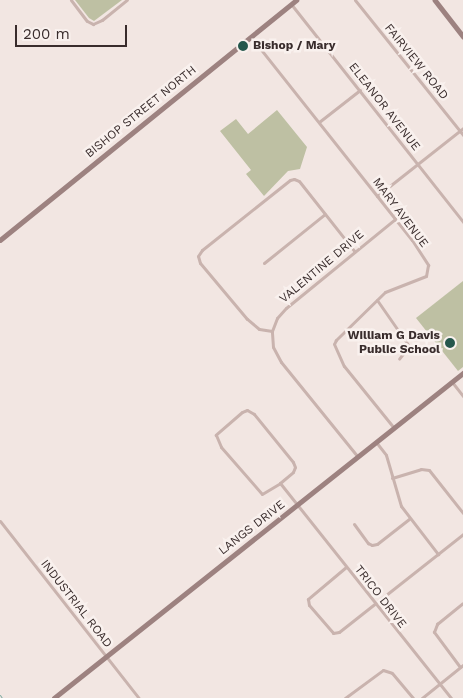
<!DOCTYPE html>
<style>
body{margin:0}
#map{position:relative;width:463px;height:698px;overflow:hidden;background:#f2e6e2;font-family:"Work Sans",sans-serif}
div>[style]{position:absolute}
.green>*{inset:0;background:#bec0a3}
.stream>*{height:1px;margin:-0.5px;padding:0 0.5px;transform-origin:0.5px;border-radius:0.5px;background:#83aca3}
.street>*{height:3px;margin:-1.5px;padding:0 1.5px;transform-origin:1.5px;border-radius:1.5px;background:#c9b3ae}
.secondary>*{height:4.5px;margin:-2.25px;padding:0 2.25px;transform-origin:2.25px;border-radius:2.25px;background:#9d8280}
.dots>*{width:14px;height:14px;translate:-50% -50%;box-sizing:border-box;border:2px solid #f9f1ee;border-radius:50%}
span{translate:-50% -50%;white-space:nowrap;text-align:center;line-height:1.15;-webkit-text-stroke:5px #f9f1ee;paint-order:stroke}
.poi-label{font-size:12px;color:#392c2c;font-weight:700}
.left{translate:0 -50%;text-align:left}
.right{translate:-100% -50%;text-align:right}
.street-label{font-size:12px;color:#392c2c}
.scale{position:absolute;left:15px;top:25px;width:112px;height:22px;box-sizing:border-box;border:2px solid #392c2c;border-top:0;padding-left:6px;font-size:15px;line-height:18px;white-space:nowrap;color:#392c2c;-webkit-text-stroke:4px #f9f1ee;paint-order:stroke}
</style>
<div id="map">
<div class="green">
<div style="clip-path:polygon(75px 0,122px 0,94px 21px,89px 18px)"></div>
<div style="clip-path:polygon(277px 110px,307px 147px,300px 169px,288px 171px,264px 196px,246px 174px,251px 170px,220px 131px,236px 119px,248px 134px)"></div>
<div style="clip-path:polygon(463px 281px,463px 367px,458px 371px,416px 318px)"></div>
</div>
<div class="stream">
<div style="left:0;top:695px;width:4px;rotate:56deg"></div>
</div>
<div class="street">
<div style="left:71px;top:0;width:26px;rotate:53deg"></div>
<div style="left:87px;top:21px;width:7px;rotate:27deg"></div>
<div style="left:93px;top:24px;width:10px;rotate:-24deg"></div>
<div style="left:102px;top:20px;width:32px;rotate:-39deg"></div>
<div style="left:355px;top:0;width:173px;rotate:51.3deg"></div>
<div style="left:291px;top:4px;width:278px;rotate:51.7deg"></div>
<div style="left:251px;top:37px;width:259px;rotate:51.6deg"></div>
<div style="left:412px;top:240px;width:30px;rotate:57deg"></div>
<div style="left:428px;top:265px;width:11px;rotate:100deg"></div>
<div style="left:426px;top:276px;width:44px;rotate:158.7deg"></div>
<div style="left:385px;top:292px;width:69px;rotate:135.6deg"></div>
<div style="left:336px;top:340px;width:4px;rotate:117deg"></div>
<div style="left:334px;top:344px;width:24px;rotate:66deg"></div>
<div style="left:344px;top:366px;width:80px;rotate:51.1deg"></div>
<div style="left:319px;top:122px;width:52px;rotate:-38deg"></div>
<div style="left:377px;top:196px;width:110px;rotate:-38.3deg"></div>
<div style="left:264px;top:263px;width:78px;rotate:-38.8deg"></div>
<div style="left:377px;top:300px;width:56px;rotate:55.2deg"></div>
<div style="left:409px;top:346px;width:16px;rotate:128deg"></div>
<div style="left:272px;top:331px;width:13px;rotate:-171deg"></div>
<div style="left:259px;top:329px;width:16px;rotate:-140deg"></div>
<div style="left:247px;top:319px;width:73px;rotate:-130deg"></div>
<div style="left:200px;top:263px;width:7px;rotate:-106deg"></div>
<div style="left:198px;top:256px;width:7px;rotate:-56deg"></div>
<div style="left:202px;top:250px;width:112px;rotate:-38.5deg"></div>
<div style="left:290px;top:180px;width:4px;rotate:-14deg"></div>
<div style="left:294px;top:179px;width:5px;rotate:22deg"></div>
<div style="left:299px;top:181px;width:90px;rotate:51.7deg"></div>
<div style="left:452px;top:382px;width:18px;rotate:52deg"></div>
<div style="left:376px;top:442px;width:16px;rotate:52deg"></div>
<div style="left:386px;top:455px;width:53px;rotate:73.6deg"></div>
<div style="left:401px;top:506px;width:61px;rotate:52.4deg"></div>
<div style="left:358px;top:457px;width:122px;rotate:-129deg"></div>
<div style="left:281px;top:362px;width:17px;rotate:-118deg"></div>
<div style="left:273px;top:347px;width:16px;rotate:-94deg"></div>
<div style="left:272px;top:331px;width:14px;rotate:-69deg"></div>
<div style="left:277px;top:318px;width:13px;rotate:-48deg"></div>
<div style="left:286px;top:308px;width:141px;rotate:-39.2deg"></div>
<div style="left:392px;top:478px;width:30px;rotate:-17deg"></div>
<div style="left:421px;top:469px;width:8px;rotate:7deg"></div>
<div style="left:429px;top:470px;width:55px;rotate:51.7deg"></div>
<div style="left:280px;top:483px;width:17px;rotate:-40deg"></div>
<div style="left:293px;top:472px;width:5px;rotate:-68deg"></div>
<div style="left:295px;top:467px;width:5px;rotate:-112deg"></div>
<div style="left:293px;top:462px;width:62px;rotate:-129.1deg"></div>
<div style="left:254px;top:414px;width:8px;rotate:-150deg"></div>
<div style="left:247px;top:410px;width:5px;rotate:158deg"></div>
<div style="left:242px;top:412px;width:35px;rotate:139deg"></div>
<div style="left:216px;top:435px;width:13px;rotate:67deg"></div>
<div style="left:221px;top:447px;width:62px;rotate:48.9deg"></div>
<div style="left:262px;top:494px;width:21px;rotate:-31deg"></div>
<div style="left:280px;top:483px;width:275px;rotate:51.5deg"></div>
<div style="left:0;top:521px;width:225px;rotate:51.9deg"></div>
<div style="left:354px;top:524px;width:24px;rotate:54deg"></div>
<div style="left:368px;top:543px;width:4px;rotate:27deg"></div>
<div style="left:372px;top:545px;width:5px;rotate:-11deg"></div>
<div style="left:377px;top:544px;width:41px;rotate:-38deg"></div>
<div style="left:346px;top:567px;width:50px;rotate:139.9deg"></div>
<div style="left:308px;top:599px;width:6px;rotate:81deg"></div>
<div style="left:309px;top:605px;width:37px;rotate:49deg"></div>
<div style="left:333px;top:633px;width:6px;rotate:-9deg"></div>
<div style="left:339px;top:632px;width:158px;rotate:-38.3deg"></div>
<div style="left:460px;top:667px;width:44px;rotate:-126.6deg"></div>
<div style="left:434px;top:632px;width:9px;rotate:-69deg"></div>
<div style="left:437px;top:624px;width:33px;rotate:-39deg"></div>
<div style="left:345px;top:698px;width:47px;rotate:-36.4deg"></div>
<div style="left:383px;top:670px;width:9px;rotate:18deg"></div>
<div style="left:392px;top:673px;width:33px;rotate:50deg"></div>
<div style="left:422px;top:698px;width:53px;rotate:-38.8deg"></div>
</div>
<div class="secondary">
<div style="left:435px;top:0;width:46px;rotate:52.1deg"></div>
<div style="left:0;top:240px;width:381px;rotate:-39deg"></div>
<div style="left:54px;top:698px;width:522px;rotate:-38.47deg"></div>
</div>
<div class="dots">
<div style="left:243px;top:46px;background:#25574c"></div>
<div style="left:450px;top:343px;background:#25574c"></div>
</div>
<div class="poi-label">
<span class="left" style="left:253px;top:46px">Bishop / Mary</span>
<span class="right" style="left:440px;top:343px">William G Davis<br>Public School</span>
</div>
<div class="street-label">
<span style="left:416px;top:62px;rotate:51deg">FAIRVIEW ROAD</span>
<span style="left:384px;top:107px;rotate:52deg">ELEANOR AVENUE</span>
<span style="left:141px;top:112px;rotate:-39deg">BISHOP STREET NORTH</span>
<span style="left:400px;top:213px;rotate:53deg">MARY AVENUE</span>
<span style="left:322px;top:267px;rotate:-40deg">VALENTINE DRIVE</span>
<span style="left:252px;top:528px;rotate:-38deg">LANGS DRIVE</span>
<span style="left:380px;top:597px;rotate:52deg">TRICO DRIVE</span>
<span style="left:76px;top:604px;rotate:52deg">INDUSTRIAL ROAD</span>
</div>
<div class="scale">200 m</div>
</div>
